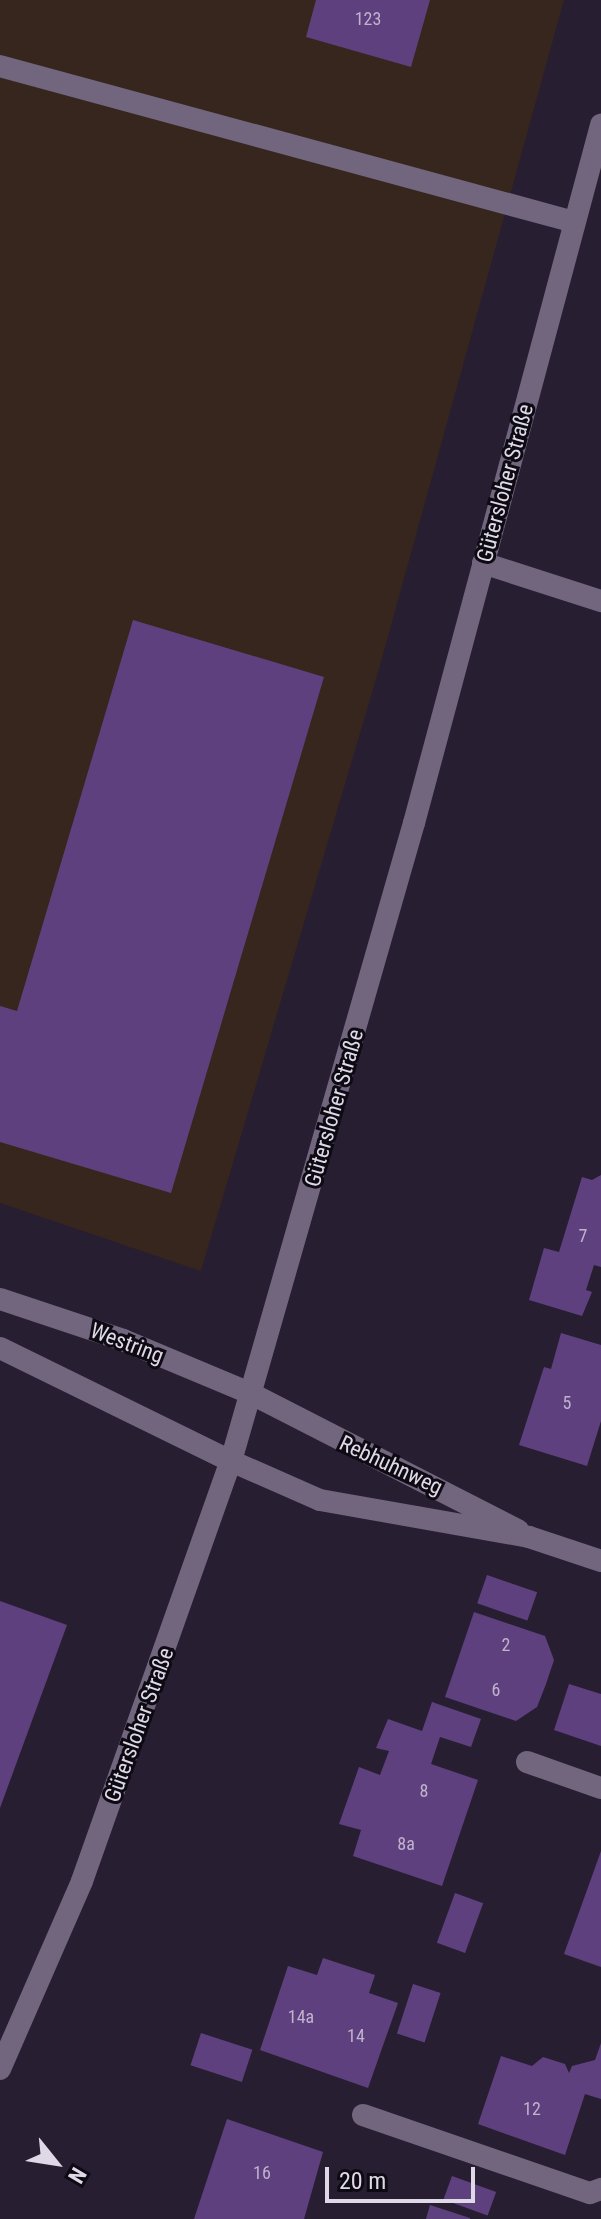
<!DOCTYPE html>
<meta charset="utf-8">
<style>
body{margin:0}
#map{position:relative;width:601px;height:2219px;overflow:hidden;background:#281e32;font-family:"Roboto Condensed",sans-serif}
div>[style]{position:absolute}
.industrial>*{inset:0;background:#36261d}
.building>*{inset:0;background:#5f407e;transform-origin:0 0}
.service>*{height:22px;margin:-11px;padding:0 11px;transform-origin:11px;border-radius:11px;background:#72667f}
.minor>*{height:22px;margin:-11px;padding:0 11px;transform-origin:11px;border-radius:11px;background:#72667f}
.tertiary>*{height:22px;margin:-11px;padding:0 11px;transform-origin:11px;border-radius:11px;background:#72667f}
.secondary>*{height:22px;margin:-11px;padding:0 11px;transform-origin:11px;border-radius:11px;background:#72667f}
span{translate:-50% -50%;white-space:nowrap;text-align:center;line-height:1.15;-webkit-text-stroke:6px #0e0a13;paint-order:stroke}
.number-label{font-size:18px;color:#bfb3cd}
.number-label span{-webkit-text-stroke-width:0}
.street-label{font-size:22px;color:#dfd9e7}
.north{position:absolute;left:16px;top:2123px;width:80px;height:80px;-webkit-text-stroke:6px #0e0a13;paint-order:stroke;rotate:120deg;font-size:22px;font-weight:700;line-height:32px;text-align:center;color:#dfd9e7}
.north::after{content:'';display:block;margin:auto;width:28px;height:36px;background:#dfd9e7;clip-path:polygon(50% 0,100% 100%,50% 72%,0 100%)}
.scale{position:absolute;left:325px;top:2167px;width:150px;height:36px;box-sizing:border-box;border:4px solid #dfd9e7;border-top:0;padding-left:10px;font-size:24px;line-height:28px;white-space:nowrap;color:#dfd9e7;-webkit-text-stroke:6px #0e0a13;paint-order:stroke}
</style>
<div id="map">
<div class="industrial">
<div style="clip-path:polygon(0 0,564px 0,379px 669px,201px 1271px,0 1203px)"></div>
</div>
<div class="building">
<div style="clip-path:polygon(316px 0,430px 0,411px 67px,306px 37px)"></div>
<div style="clip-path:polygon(133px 620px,324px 677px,171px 1193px,0 1142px,0 1006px,17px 1011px)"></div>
<div style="clip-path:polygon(601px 1175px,601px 1267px,594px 1265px,586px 1290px,592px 1292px,582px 1316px,529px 1300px,544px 1248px,559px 1252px,582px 1177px,592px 1180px)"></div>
<div style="clip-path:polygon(561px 1333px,601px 1345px,601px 1421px,587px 1466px,519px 1445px,544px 1367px,551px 1369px)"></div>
<div style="left:487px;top:1575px;width:53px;height:30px;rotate:19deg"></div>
<div style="clip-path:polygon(0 1601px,67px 1625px,0 1808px)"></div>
<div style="clip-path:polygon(474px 1612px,545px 1636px,554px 1660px,546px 1684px,537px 1707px,516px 1721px,445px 1697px)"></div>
<div style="clip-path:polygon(569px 1684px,601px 1694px,601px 1746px,554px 1730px)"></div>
<div style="clip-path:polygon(432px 1702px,481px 1719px,471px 1747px,440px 1737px,431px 1764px,478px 1780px,442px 1886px,353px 1856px,361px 1830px,339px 1824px,359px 1767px,380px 1775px,389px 1751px,376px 1748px,388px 1719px,422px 1731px)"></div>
<div style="clip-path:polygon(601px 1851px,601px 1967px,564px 1954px)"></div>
<div style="left:455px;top:1893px;width:30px;height:53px;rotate:20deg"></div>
<div style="clip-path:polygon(323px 1958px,375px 1975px,369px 1993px,398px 2003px,368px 2088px,260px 2050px,288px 1966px,317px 1975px)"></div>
<div style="left:413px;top:1984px;width:29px;height:52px;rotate:18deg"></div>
<div style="left:201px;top:2033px;width:54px;height:34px;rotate:18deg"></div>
<div style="clip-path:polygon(601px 2043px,601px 2099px,585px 2094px,565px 2155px,478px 2124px,501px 2056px,532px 2066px,543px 2057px,565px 2064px,569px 2073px,572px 2066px,595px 2060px)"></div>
<div style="clip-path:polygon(227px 2119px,323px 2152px,304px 2219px,194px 2219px)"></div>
<div style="left:452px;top:2176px;width:47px;height:25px;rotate:20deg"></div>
<div style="clip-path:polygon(430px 2205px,470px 2218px,470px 2219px,426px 2219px)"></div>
</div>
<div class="service">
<div style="left:0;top:66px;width:595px;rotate:15.2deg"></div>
</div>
<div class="minor">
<div style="left:483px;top:563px;width:124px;rotate:17.9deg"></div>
<div style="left:252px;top:1394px;width:299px;rotate:27.1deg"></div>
<div style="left:231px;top:1461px;width:97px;rotate:23.7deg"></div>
<div style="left:320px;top:1500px;width:212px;rotate:10deg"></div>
<div style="left:529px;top:1537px;width:76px;rotate:18.4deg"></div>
<div style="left:527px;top:1762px;width:78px;rotate:19.4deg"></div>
<div style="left:363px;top:2115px;width:240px;rotate:19deg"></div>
<div style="left:590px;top:2193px;width:12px;rotate:-20deg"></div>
</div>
<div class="tertiary">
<div style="left:0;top:1299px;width:130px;rotate:18.4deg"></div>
<div style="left:123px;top:1340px;width:140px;rotate:22.7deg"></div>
<div style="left:0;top:1348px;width:257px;rotate:26.1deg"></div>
</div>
<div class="secondary">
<div style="left:0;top:2069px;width:205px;rotate:-66.4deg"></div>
<div style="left:82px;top:1881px;width:446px;rotate:-70.5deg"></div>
<div style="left:231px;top:1461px;width:664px;rotate:-74deg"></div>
<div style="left:414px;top:823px;width:723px;rotate:-75deg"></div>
</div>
<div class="number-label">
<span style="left:368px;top:19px">123</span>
<span style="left:583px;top:1236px">7</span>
<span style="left:567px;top:1403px">5</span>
<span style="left:506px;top:1645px">2</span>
<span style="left:496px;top:1690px">6</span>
<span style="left:424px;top:1791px">8</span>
<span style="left:406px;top:1844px">8a</span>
<span style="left:301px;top:2017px">14a</span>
<span style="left:356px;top:2036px">14</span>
<span style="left:532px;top:2109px">12</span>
<span style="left:262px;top:2173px">16</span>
</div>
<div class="street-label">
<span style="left:505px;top:483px;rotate:-75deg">Gütersloher Straße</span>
<span style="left:334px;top:1108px;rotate:-74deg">Gütersloher Straße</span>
<span style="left:127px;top:1343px;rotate:21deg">Westring</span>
<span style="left:391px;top:1465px;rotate:25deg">Rebhuhnweg</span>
<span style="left:139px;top:1725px;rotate:-70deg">Gütersloher Straße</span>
</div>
<div class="north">N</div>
<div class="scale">20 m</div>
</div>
